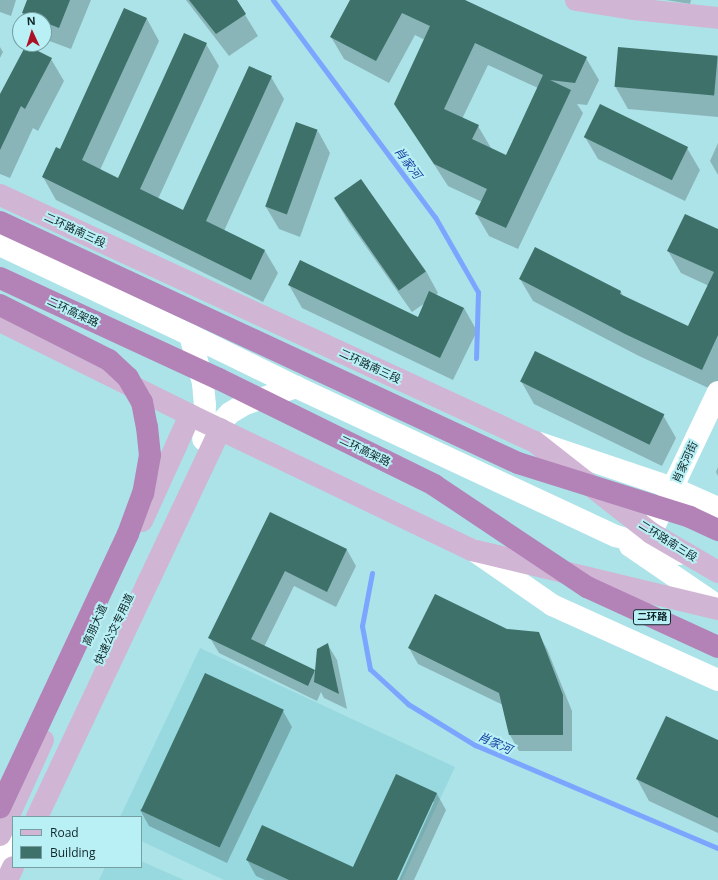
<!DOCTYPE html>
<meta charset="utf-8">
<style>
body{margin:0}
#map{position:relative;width:718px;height:880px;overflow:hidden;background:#ace3e8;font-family:"Open Sans","Noto Sans SC",sans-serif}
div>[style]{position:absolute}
.built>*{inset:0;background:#97d9df}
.shadow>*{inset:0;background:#0003}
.stream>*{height:5px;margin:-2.5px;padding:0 2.5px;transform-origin:2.5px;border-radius:2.5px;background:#7aa6ff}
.building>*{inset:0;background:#3e7169;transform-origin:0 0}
.minor>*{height:22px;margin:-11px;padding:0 11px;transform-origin:11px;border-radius:11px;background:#fff}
.major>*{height:22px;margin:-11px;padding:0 11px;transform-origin:11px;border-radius:11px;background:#d1b5d4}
.highway>*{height:22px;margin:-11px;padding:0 11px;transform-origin:11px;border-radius:11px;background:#b383b8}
span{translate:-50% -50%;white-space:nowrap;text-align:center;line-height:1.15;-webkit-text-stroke:4px #b9f0f5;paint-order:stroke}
.shield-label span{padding:1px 3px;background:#b9f0f5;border:1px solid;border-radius:3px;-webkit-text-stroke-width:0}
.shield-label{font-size:10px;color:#0f2628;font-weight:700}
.street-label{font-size:11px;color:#0f2628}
.water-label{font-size:12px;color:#123ea2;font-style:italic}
.legend{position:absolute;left:12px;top:816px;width:130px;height:52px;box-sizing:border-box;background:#b9f0f5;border:1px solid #759fa3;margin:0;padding:5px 7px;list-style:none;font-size:12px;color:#0f2628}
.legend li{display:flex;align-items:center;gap:8px;height:20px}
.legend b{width:20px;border:1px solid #759fa3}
.north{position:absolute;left:12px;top:12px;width:40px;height:40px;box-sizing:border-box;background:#b9f0f5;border:1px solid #759fa3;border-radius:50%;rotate:356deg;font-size:11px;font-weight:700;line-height:16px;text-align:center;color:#0f2628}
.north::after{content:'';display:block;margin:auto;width:14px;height:18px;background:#a91325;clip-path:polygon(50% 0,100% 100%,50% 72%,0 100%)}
</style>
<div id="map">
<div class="built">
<div style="clip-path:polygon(200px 648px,455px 767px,402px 880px,224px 880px,141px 841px,141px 817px,120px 817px)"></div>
<div style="clip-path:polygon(141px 861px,184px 880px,99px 880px,105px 867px,141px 867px)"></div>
</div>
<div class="shadow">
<div style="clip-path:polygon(0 0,16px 0,11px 16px,0 12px)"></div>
<div style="clip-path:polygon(28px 0,91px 0,71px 49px,44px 39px,44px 20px,27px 20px,23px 13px)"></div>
<div style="clip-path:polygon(186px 0,236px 0,258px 36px,229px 56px)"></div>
<div style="clip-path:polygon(evenodd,350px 0,463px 0,586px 58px,599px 80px,587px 105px,577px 104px,583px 113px,518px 249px,489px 236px,476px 214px,482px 202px,448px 186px,395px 104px,425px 40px,415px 35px,389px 83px,344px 59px,331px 37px,350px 0,488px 65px,538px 88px,506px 156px,491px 148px,478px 126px,462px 119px,488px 65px)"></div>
<div style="clip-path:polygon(666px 0,691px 0,690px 4px)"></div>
<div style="clip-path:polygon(125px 9px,147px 19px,159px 41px,100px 170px,118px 179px,206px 44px,219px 66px,158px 199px,184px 211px,271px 77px,284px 99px,224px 231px,265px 251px,278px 273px,263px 302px,56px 200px,43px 177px,57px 149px,60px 150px)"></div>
<div style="clip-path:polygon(0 47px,3px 52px,0 58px)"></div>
<div style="clip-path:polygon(718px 57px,718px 117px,628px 109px,615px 86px)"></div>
<div style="clip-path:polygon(51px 59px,64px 81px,38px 131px,33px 128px,10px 178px,0 174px,0 97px)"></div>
<div style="clip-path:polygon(318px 131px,330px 153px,300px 237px,279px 229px,266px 207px)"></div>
<div style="clip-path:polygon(585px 137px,687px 148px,700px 170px,685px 201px,598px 159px)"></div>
<div style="clip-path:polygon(718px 143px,718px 175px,710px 161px)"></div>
<div style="clip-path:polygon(361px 180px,426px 271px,438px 293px,436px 295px,464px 308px,477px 331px,453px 380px,302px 308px,289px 285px,418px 318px,425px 303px,412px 312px,348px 221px,335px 199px)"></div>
<div style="clip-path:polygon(718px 231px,718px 384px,715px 391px,639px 356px,533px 301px,520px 279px,621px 292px,624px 298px,689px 327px,709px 286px,681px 273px,668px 251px)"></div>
<div style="clip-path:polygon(521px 381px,663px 415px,676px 438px,662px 466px,534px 404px)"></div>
<div style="clip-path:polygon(718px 467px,718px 476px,716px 472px)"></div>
<div style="clip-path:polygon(270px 513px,347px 550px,356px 566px,336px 607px,294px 586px,264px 647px,316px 672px,328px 645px,337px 660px,347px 709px,324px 698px,321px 692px,317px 701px,219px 653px,210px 638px)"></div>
<div style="clip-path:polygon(507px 630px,538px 633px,547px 649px,572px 711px,572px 751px,519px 751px,510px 735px,503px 705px,418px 664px,409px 648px)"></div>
<div style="clip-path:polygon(283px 711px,292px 727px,227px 863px,149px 826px,140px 810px)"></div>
<div style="clip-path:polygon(718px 741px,718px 833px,649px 801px,637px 779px)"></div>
<div style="clip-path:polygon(396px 776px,437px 794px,446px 810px,414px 880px,399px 880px,434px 802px,432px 802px,396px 880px,265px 880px,256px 876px,247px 860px,353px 868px)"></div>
</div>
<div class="stream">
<div style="left:273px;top:0;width:271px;rotate:53.3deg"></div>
<div style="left:435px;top:217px;width:86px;rotate:60.2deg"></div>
<div style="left:478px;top:292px;width:66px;rotate:91.7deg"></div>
<div style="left:372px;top:573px;width:54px;rotate:100.7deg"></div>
<div style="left:362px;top:626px;width:44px;rotate:79.5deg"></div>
<div style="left:370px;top:669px;width:52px;rotate:42.6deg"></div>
<div style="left:408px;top:704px;width:79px;rotate:31.5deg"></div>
<div style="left:475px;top:745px;width:264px;rotate:23deg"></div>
</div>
<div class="building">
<div style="clip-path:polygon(27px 0,70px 0,59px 28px,44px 22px,44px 20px,39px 20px,22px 13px)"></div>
<div style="clip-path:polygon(189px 0,237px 0,246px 14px,216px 34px)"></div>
<div style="clip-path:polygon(evenodd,350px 0,465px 0,587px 57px,575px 83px,550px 80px,571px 90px,506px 228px,475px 214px,487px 189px,434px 164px,394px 104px,430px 26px,402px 13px,376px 61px,330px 37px,350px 0,475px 43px,543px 75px,506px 155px,472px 139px,479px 125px,444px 109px,475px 43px)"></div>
<div style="clip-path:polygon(124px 8px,147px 18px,82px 160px,118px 178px,184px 33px,207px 43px,140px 189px,183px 210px,249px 66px,272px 76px,206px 221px,265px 250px,251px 280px,42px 177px,56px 147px,60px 149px)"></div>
<div style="clip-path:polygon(26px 45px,52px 58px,25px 109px,21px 106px,0 150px,0 94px)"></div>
<div style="left:618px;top:47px;width:100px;height:40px;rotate:5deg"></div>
<div style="left:600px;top:104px;width:98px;height:37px;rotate:26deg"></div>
<div style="left:296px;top:122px;width:23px;height:90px;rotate:20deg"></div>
<div style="left:361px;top:179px;width:113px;height:33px;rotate:55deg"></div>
<div style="clip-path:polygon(685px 214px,718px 229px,718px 335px,702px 370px,625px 334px,519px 279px,535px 247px,621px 291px,620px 294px,688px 326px,714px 272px,667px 251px)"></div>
<div style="clip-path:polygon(300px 260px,418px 317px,429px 291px,464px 308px,440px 358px,288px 285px)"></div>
<div style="left:535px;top:351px;width:144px;height:34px;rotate:26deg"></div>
<div style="clip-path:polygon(270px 512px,347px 549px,327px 592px,285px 571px,251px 639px,315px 670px,308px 686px,208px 638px)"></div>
<div style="clip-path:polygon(435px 594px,507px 629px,539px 632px,563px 695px,563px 735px,509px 735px,499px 693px,408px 648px)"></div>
<div style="clip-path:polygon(328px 643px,339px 694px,314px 682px,317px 649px)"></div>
<div style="left:205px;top:673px;width:87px;height:152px;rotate:25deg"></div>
<div style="clip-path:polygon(666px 716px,718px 740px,718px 818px,636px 779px)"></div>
<div style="clip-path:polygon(396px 774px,437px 793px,397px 880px,289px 880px,246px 860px,262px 825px,353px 867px)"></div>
</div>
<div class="minor">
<div style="left:0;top:245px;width:210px;rotate:25.3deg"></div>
<div style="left:190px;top:335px;width:118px;rotate:26.1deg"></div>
<div style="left:296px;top:387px;width:353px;rotate:25deg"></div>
<div style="left:616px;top:536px;width:66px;rotate:15.9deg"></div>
<div style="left:190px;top:335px;width:50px;rotate:74.8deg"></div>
<div style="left:203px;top:383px;width:22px;rotate:85deg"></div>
<div style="left:205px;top:405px;width:34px;rotate:93deg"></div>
<div style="left:204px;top:440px;width:37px;rotate:-46deg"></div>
<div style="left:230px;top:413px;width:17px;rotate:-31deg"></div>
<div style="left:245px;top:404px;width:54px;rotate:-18.4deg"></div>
<div style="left:539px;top:443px;width:141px;rotate:18.6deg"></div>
<div style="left:673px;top:488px;width:49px;rotate:24deg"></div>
<div style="left:651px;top:533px;width:156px;rotate:-64.6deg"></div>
<div style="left:630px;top:546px;width:107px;rotate:34.3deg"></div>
<div style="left:473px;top:550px;width:96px;rotate:34.8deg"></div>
<div style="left:552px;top:605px;width:182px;rotate:24.3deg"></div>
<div style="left:0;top:872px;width:31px;rotate:-65deg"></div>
</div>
<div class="major">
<div style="left:576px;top:0;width:59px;rotate:8.8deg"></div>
<div style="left:634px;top:9px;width:84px;rotate:6.1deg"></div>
<div style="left:0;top:195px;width:589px;rotate:24.78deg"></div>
<div style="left:535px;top:442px;width:147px;rotate:38.1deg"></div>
<div style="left:651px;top:533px;width:78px;rotate:30.2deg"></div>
<div style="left:0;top:321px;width:212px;rotate:26.3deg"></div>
<div style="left:190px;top:415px;width:313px;rotate:25.6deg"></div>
<div style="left:472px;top:550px;width:253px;rotate:13.5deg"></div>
<div style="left:142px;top:521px;width:116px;rotate:-65.6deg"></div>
<div style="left:37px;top:817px;width:429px;rotate:-64.7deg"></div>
<div style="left:0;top:835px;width:104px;rotate:-65.6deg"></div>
<div style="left:7px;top:880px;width:14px;rotate:-65deg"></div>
</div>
<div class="highway">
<div style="left:0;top:222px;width:571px;rotate:24.95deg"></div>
<div style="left:518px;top:463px;width:180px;rotate:17.4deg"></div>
<div style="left:690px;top:517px;width:31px;rotate:25deg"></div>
<div style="left:0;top:278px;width:241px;rotate:24.8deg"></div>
<div style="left:219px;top:379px;width:240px;rotate:26.2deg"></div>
<div style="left:434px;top:485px;width:184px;rotate:33.7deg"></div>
<div style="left:587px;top:587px;width:144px;rotate:24.6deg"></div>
<div style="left:0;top:305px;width:122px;rotate:26.8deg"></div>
<div style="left:109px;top:360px;width:26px;rotate:43deg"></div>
<div style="left:128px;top:378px;width:28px;rotate:60deg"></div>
<div style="left:142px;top:402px;width:25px;rotate:79deg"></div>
<div style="left:147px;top:427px;width:28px;rotate:84deg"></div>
<div style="left:150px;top:455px;width:39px;rotate:100deg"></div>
<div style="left:143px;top:493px;width:44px;rotate:110.1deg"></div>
<div style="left:128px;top:534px;width:302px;rotate:115.1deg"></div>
</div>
<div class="shield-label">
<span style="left:652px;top:617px">二环路</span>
</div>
<div class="street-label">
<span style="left:75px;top:230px;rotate:25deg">二环路南三段</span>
<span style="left:73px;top:312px;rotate:25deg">二环高架路</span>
<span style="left:370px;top:366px;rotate:25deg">二环路南三段</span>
<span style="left:365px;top:451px;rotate:26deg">二环高架路</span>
<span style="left:685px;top:462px;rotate:-65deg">肖家河街</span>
<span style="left:668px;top:541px;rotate:32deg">二环路南三段</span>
<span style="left:95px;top:625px;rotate:-66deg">高朋大道</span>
<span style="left:114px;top:629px;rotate:-65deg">快速公交专用道</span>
</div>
<div class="water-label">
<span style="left:408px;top:163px;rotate:53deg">肖家河</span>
<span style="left:495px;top:743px;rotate:24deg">肖家河</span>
</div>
<ul class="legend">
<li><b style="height:5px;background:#d1b5d4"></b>Road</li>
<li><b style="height:11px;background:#3e7169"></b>Building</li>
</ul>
<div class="north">N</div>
</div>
